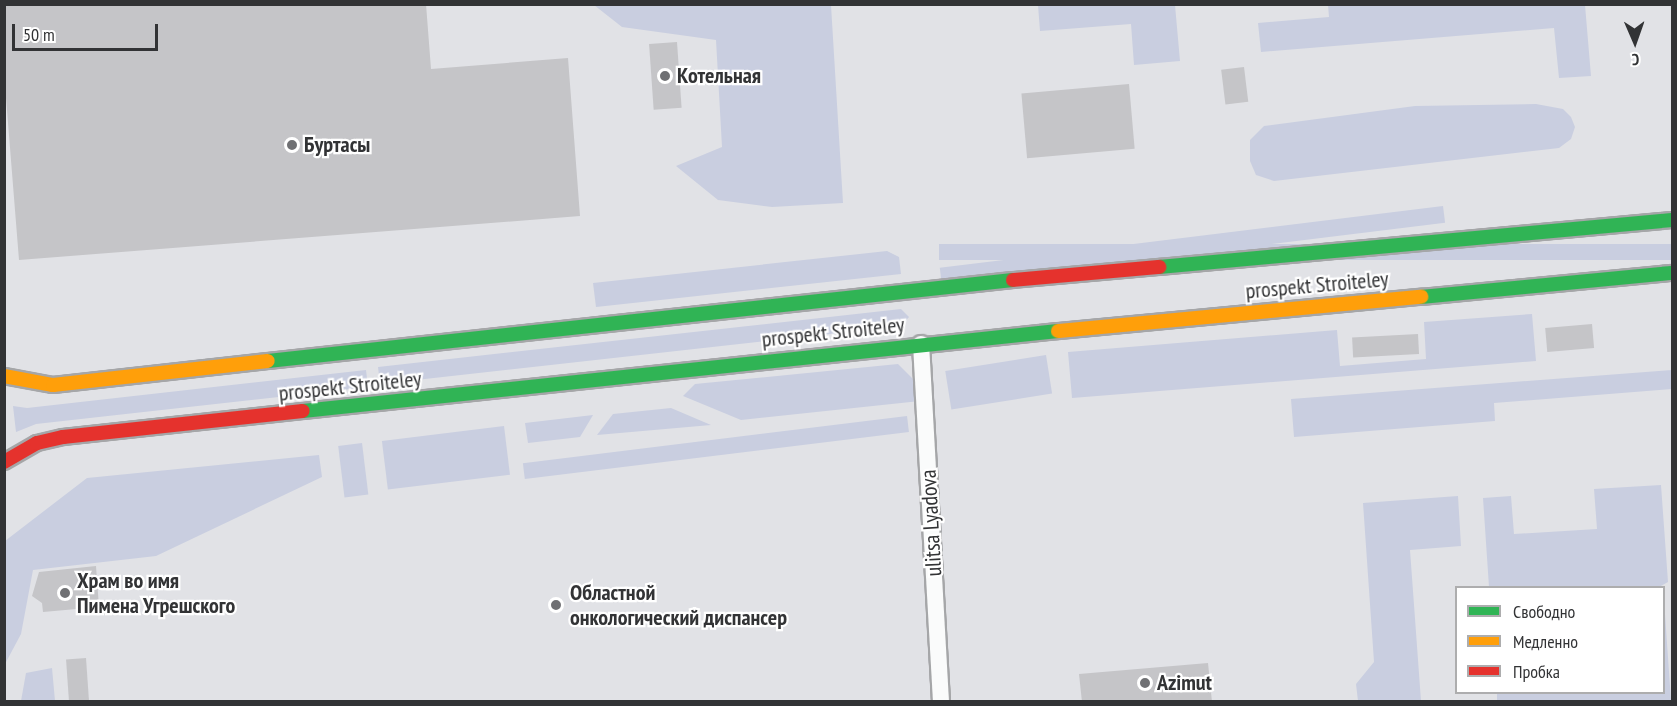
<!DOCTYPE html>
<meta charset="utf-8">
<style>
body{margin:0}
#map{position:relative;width:1677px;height:706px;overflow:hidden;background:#e1e2e6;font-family:"PT Sans Narrow",sans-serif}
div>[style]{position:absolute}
.green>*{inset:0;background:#c9cee0;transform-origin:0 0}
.building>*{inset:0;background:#c5c5c8;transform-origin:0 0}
.roads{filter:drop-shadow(2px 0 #a5a6a8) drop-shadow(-2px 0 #a5a6a8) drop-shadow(0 2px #a5a6a8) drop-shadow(0 -2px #a5a6a8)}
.street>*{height:16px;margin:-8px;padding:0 8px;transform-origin:8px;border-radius:8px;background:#fafbfb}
.fast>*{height:14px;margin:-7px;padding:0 7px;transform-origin:7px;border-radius:7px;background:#30b455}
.slow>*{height:14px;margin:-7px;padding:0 7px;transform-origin:7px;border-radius:7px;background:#ff9f0a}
.jam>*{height:14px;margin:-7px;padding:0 7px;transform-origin:7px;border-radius:7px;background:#e5322d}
.dots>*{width:16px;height:16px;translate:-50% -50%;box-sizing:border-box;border:3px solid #fff;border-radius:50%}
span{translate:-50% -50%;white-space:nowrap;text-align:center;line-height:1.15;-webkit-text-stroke:4.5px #fff;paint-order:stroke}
.poi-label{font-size:22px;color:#323335;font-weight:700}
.left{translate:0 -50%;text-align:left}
.street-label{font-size:22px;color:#323335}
.frame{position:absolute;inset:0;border:6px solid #323335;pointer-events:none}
.legend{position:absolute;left:1455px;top:586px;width:210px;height:108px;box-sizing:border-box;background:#fff;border:2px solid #adadae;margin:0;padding:8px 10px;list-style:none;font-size:18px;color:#323335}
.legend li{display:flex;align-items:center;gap:12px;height:30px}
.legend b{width:30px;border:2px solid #adadae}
.north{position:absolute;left:1605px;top:12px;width:60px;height:60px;-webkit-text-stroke:4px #fff;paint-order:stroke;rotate:178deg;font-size:16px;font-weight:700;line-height:24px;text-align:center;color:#323335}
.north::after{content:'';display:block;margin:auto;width:21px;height:27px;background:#323335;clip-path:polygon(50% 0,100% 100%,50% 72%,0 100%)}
.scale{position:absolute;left:12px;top:24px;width:146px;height:27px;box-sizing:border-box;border:3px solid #323335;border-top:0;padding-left:8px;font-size:18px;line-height:21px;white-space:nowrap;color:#323335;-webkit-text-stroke:4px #fff;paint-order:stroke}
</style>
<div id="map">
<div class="green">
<div style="clip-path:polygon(594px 5px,831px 5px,843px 203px,772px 207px,718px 200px,676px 166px,722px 147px,716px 40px,622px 27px)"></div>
<div style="clip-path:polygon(1038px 5px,1175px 5px,1180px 61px,1134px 65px,1131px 24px,1040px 31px)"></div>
<div style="clip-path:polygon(1328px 5px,1585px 5px,1591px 76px,1559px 78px,1554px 28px,1261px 52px,1258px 23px,1329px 17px)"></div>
<div style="clip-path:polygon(1536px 104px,1563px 109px,1571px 117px,1575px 127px,1571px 139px,1559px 148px,1274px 181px,1256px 175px,1250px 161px,1250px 140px,1264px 126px,1415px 106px)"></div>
<div style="left:1443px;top:206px;width:17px;height:507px;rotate:83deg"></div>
<div style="left:1672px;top:244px;width:16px;height:733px;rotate:90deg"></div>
<div style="clip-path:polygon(887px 251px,899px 257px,901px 274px,596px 307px,593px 283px)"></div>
<div style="clip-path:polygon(901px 309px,909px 317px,901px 326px,380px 384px,378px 367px)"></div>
<div style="clip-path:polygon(1532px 314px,1536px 361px,1072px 398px,1068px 352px,1337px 330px,1340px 366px,1426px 359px,1424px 322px)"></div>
<div style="left:1046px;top:355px;width:39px;height:102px;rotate:81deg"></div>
<div style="clip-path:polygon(898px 364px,914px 380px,920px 401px,741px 420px,683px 396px,695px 384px)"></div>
<div style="clip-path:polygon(366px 370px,368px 387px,36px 424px,16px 432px,13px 406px,27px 408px)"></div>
<div style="clip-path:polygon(1672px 370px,1672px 389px,1494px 403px,1495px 421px,1294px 437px,1291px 399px)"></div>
<div style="clip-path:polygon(671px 408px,711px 425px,597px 435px,613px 414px)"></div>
<div style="clip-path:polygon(593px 415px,580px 437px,528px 443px,525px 423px)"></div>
<div style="left:907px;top:416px;width:16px;height:387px;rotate:83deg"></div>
<div style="left:504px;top:426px;width:49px;height:123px;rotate:83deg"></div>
<div style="left:362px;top:443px;width:52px;height:24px;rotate:83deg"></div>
<div style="clip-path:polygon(319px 455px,322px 477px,156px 556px,33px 570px,21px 634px,5px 664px,5px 541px,87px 478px)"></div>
<div style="clip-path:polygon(1661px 485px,1668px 582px,1659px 587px,1489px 587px,1483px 498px,1511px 496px,1514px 534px,1597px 529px,1594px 489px)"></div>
<div style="clip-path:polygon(1458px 496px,1461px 546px,1410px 550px,1421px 701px,1358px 701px,1356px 684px,1374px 662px,1363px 503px)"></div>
<div style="clip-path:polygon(1665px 614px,1671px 701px,1497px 701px,1497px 693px,1664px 692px)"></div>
<div style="clip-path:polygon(52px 668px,55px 701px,21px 701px,26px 673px)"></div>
</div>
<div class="building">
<div style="clip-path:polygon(4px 4px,426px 4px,431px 69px,568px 58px,580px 216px,19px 260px,4px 73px)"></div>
<div style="left:677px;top:42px;width:66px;height:28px;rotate:86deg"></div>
<div style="left:1244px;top:67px;width:35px;height:23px;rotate:83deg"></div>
<div style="left:1129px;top:84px;width:65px;height:108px;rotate:85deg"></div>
<div style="left:1592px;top:324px;width:24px;height:47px;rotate:85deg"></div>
<div style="left:1418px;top:334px;width:20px;height:66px;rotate:87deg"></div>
<div style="clip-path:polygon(96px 566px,99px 607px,43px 612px,42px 603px,32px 596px,39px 572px)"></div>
<div style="left:86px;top:658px;width:44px;height:20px;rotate:86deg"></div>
<div style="clip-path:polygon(1208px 663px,1212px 702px,1082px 702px,1079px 674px)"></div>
</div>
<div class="roads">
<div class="street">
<div style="left:921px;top:344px;width:359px;rotate:86.8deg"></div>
</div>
<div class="fast">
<div style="left:1159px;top:267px;width:515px;rotate:-5.23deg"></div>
<div style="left:1421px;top:297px;width:252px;rotate:-5.5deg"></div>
<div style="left:268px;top:361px;width:749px;rotate:-6.21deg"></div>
<div style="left:303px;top:411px;width:759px;rotate:-6.05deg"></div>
</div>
<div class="slow">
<div style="left:1058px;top:331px;width:365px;rotate:-5.4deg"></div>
<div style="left:4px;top:376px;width:50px;rotate:10.4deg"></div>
<div style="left:53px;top:385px;width:216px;rotate:-6.4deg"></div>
</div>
<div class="jam">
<div style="left:1013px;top:280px;width:147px;rotate:-5.1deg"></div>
<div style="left:4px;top:462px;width:38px;rotate:-30deg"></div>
<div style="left:37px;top:443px;width:27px;rotate:-13deg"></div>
<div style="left:63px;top:437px;width:241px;rotate:-6.2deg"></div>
</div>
</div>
<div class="dots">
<div style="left:665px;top:76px;background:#6f7073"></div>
<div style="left:292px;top:145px;background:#6f7073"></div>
<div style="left:65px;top:593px;background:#6f7073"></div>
<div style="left:556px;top:605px;background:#6f7073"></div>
<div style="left:1145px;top:683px;background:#6f7073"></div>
</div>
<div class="poi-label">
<span class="left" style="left:677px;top:76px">Котельная</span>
<span class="left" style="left:304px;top:145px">Буртасы</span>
<span class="left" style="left:77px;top:593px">Храм во имя<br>Пимена Угрешского</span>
<span class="left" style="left:570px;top:605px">Областной<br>онкологический диспансер</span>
<span class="left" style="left:1157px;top:683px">Azimut</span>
</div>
<div class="street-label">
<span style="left:1317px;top:285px;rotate:-5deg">prospekt Stroiteley</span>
<span style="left:833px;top:332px;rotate:-6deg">prospekt Stroiteley</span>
<span style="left:350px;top:386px;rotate:-6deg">prospekt Stroiteley</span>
<span style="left:931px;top:523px;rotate:-93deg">ulitsa Lyadova</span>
</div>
<div class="frame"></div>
<ul class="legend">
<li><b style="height:8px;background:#30b455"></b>Свободно</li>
<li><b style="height:8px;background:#ff9f0a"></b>Медленно</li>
<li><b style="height:8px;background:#e5322d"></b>Пробка</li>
</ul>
<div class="north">С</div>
<div class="scale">50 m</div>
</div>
